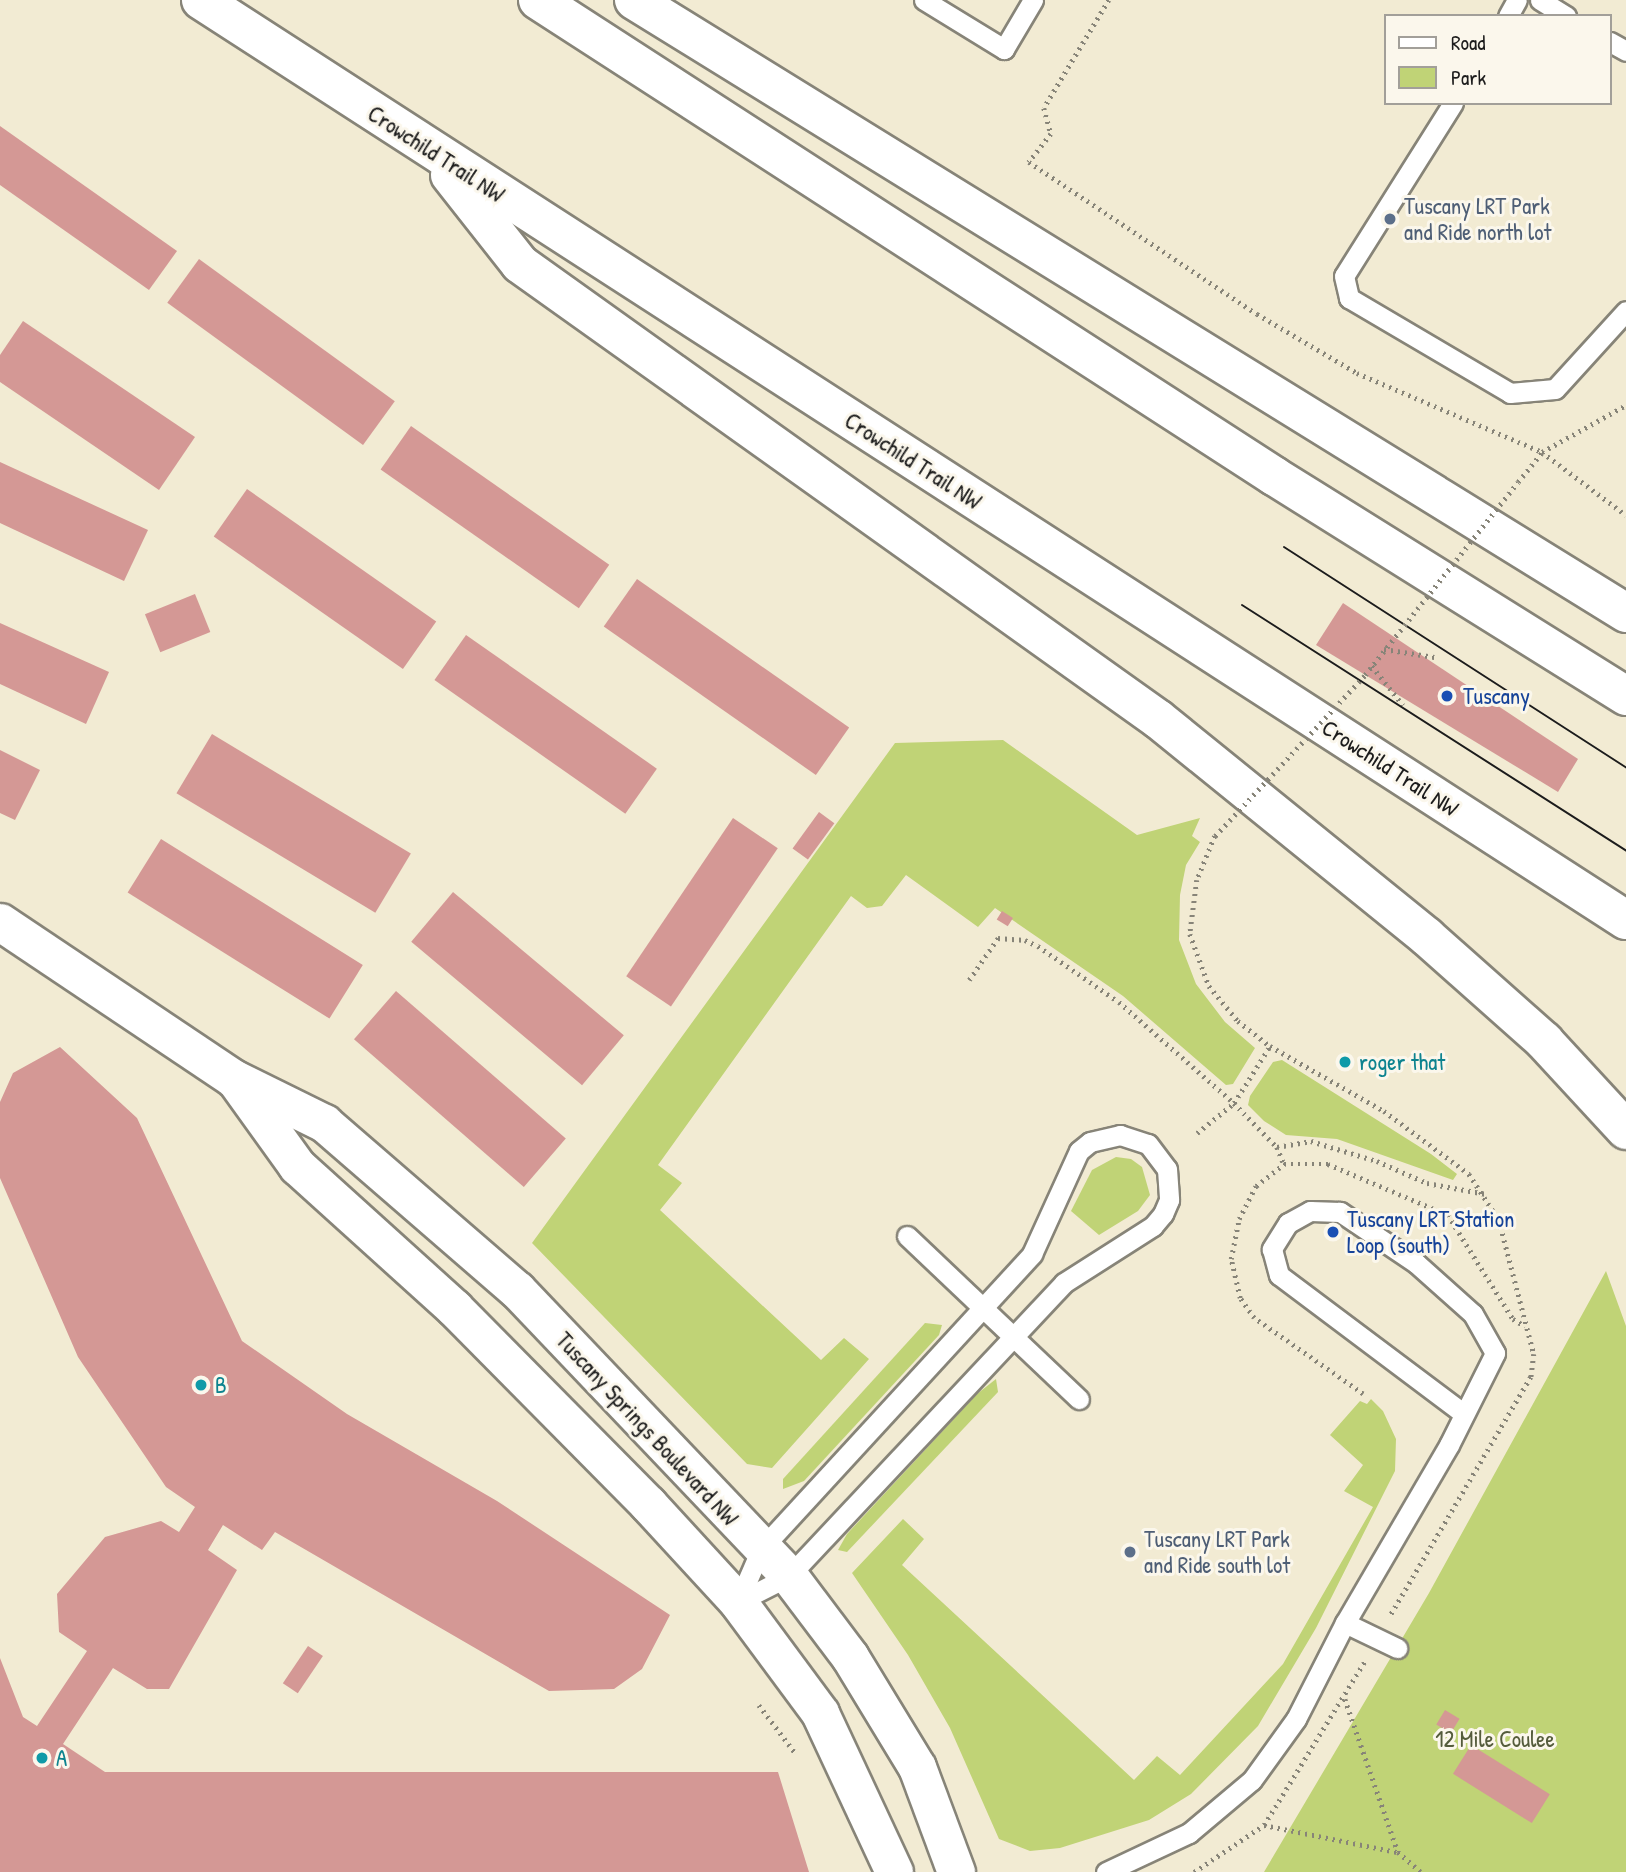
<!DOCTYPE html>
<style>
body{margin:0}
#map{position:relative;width:1626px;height:1872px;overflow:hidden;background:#f2ebd3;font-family:"Patrick Hand",sans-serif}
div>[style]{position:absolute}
.green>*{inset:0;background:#c0d376}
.building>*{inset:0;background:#d49895;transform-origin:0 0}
.path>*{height:4.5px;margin-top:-2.25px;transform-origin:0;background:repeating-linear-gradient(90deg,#878478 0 2px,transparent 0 7px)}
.roads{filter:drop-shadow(2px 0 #878478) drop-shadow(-2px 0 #878478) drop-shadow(0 2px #878478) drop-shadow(0 -2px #878478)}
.lane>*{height:19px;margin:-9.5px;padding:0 9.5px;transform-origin:9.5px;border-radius:9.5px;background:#fff}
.street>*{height:37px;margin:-18.5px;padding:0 18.5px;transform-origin:18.5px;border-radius:18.5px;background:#fff}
.highway>*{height:38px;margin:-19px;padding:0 19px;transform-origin:19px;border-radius:19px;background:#fff}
.tram>*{height:2px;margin:-1px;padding:0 1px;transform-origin:1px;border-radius:1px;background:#1c1c1c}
.path-bridge>*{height:4.5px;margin-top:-2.25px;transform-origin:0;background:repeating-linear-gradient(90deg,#878478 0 2px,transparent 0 7px)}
.dots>*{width:19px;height:19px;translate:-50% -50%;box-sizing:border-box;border:4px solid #fbf7ec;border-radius:50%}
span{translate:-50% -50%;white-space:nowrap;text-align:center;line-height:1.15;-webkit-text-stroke:6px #fbf7ec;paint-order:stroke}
.street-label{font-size:23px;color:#1c1c1c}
.service-label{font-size:23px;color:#4e5e75}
.left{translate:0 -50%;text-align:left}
.transit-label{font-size:23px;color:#164399}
.culture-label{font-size:23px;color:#0d838f}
.park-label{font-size:23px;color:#555c3c}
.legend{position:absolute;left:1384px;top:14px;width:228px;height:91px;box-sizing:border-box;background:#fbf7ec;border:2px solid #a29f99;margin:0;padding:9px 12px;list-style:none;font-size:21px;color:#1c1c1c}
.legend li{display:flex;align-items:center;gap:14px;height:35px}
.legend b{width:35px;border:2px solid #a29f99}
</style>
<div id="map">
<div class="green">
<div style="clip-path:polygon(1003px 740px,1137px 835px,1200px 818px,1192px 836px,1200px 842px,1186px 865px,1180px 895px,1179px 940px,1196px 984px,1225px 1022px,1255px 1048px,1233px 1084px,1226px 1085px,1123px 996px,995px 908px,978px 927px,906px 875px,882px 906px,867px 908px,851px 896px,658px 1165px,682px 1183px,660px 1210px,821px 1360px,844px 1338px,869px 1359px,772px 1468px,747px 1464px,532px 1243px,895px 743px)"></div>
<div style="clip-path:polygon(1282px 1060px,1431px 1154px,1457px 1174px,1453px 1180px,1337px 1139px,1286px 1135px,1264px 1121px,1248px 1105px,1250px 1096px,1273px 1062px)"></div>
<div style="clip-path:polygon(1116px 1157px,1131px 1159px,1142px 1167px,1150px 1195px,1138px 1211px,1099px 1235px,1071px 1211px,1092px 1170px)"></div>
<div style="clip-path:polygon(1606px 1271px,1626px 1326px,1626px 1872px,1264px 1872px,1429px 1593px)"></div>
<div style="clip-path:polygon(925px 1323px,942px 1325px,939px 1335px,804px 1481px,783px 1489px,783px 1479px)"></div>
<div style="clip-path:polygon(996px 1379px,998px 1392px,847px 1552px,838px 1550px,847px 1534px,977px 1394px)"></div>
<div style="clip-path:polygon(1371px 1399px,1383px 1411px,1396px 1439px,1395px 1471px,1316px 1628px,1258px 1726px,1191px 1794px,1149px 1820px,1060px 1848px,1030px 1851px,999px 1839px,950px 1728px,908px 1655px,852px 1573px,903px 1519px,924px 1539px,902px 1565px,1134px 1780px,1157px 1756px,1180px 1775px,1283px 1664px,1373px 1507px,1344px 1491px,1363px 1465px,1330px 1435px,1360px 1401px,1367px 1404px)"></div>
</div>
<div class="building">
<div style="clip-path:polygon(0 126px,177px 251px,149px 290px,0 185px)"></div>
<div style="left:199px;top:259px;width:242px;height:54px;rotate:36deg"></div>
<div style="clip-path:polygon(23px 321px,195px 437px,159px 490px,0 382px,0 355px)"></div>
<div style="left:411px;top:426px;width:242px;height:53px;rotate:35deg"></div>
<div style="clip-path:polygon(0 462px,148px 530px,124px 581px,0 523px)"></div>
<div style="left:247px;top:489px;width:231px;height:58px;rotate:35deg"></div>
<div style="left:637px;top:579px;width:259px;height:58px;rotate:35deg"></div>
<div style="left:195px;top:594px;width:41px;height:54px;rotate:68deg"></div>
<div style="clip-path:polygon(1343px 603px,1578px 759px,1558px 792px,1316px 645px)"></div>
<div style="clip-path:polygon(0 623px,109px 672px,86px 724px,0 684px)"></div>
<div style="left:466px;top:635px;width:233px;height:55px;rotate:35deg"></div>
<div style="left:212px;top:734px;width:232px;height:69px;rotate:31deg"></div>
<div style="clip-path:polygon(0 750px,40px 770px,15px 820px,0 813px)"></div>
<div style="left:819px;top:812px;width:19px;height:45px;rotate:36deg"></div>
<div style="left:733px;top:818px;width:54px;height:191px;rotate:34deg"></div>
<div style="left:161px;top:839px;width:238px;height:63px;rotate:32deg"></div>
<div style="left:453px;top:892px;width:223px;height:65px;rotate:40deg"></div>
<div style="left:1002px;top:911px;width:13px;height:10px;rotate:32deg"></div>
<div style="left:396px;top:991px;width:225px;height:64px;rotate:41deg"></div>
<div style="clip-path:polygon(60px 1047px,137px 1118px,242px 1341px,347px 1414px,497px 1501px,670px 1615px,642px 1669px,614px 1689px,549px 1691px,275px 1532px,262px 1550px,223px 1525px,208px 1550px,237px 1570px,169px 1689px,147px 1689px,113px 1668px,63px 1744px,105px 1772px,778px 1772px,809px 1872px,0 1872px,0 1658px,23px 1717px,37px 1726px,87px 1651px,59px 1632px,57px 1594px,105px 1537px,161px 1521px,179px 1532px,195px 1507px,166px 1487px,78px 1357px,0 1178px,0 1102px,13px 1073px)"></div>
<div style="left:308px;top:1646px;width:18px;height:45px;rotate:34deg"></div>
<div style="left:1445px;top:1710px;width:17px;height:17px;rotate:31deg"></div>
<div style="left:1471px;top:1745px;width:93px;height:34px;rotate:32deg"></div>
</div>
<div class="path">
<div style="left:1109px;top:0;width:126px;rotate:121deg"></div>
<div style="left:1044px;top:108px;width:27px;rotate:75deg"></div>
<div style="left:1051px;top:134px;width:36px;rotate:128deg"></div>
<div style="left:1029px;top:162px;width:274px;rotate:33.7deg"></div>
<div style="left:1257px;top:314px;width:116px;rotate:30.5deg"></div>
<div style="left:1357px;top:373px;width:201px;rotate:23.1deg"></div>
<div style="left:1542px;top:452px;width:96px;rotate:-29.2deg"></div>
<div style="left:1518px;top:482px;width:38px;rotate:-51deg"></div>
<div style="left:1542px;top:452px;width:105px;rotate:36.9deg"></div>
<div style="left:1384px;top:649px;width:51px;rotate:9.1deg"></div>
<div style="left:1372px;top:666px;width:50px;rotate:51.5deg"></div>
<div style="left:1215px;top:836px;width:48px;rotate:112.2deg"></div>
<div style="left:1197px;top:880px;width:54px;rotate:97.4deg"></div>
<div style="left:1190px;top:934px;width:55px;rotate:69.9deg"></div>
<div style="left:1209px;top:986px;width:45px;rotate:50.4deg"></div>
<div style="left:1238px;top:1021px;width:41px;rotate:38deg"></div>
<div style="left:1270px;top:1046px;width:131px;rotate:29.7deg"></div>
<div style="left:1384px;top:1111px;width:106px;rotate:36.5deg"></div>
<div style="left:1469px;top:1174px;width:55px;rotate:56.9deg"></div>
<div style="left:1499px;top:1220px;width:138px;rotate:75.4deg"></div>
<div style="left:1534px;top:1354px;width:23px;rotate:97deg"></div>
<div style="left:1531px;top:1377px;width:277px;rotate:120.5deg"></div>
<div style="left:969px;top:980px;width:51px;rotate:-55.4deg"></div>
<div style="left:998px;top:938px;width:27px;rotate:4deg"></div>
<div style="left:1025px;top:940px;width:14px;rotate:25deg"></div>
<div style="left:1038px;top:946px;width:98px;rotate:34.7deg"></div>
<div style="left:1119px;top:1002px;width:153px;rotate:41.3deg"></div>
<div style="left:1234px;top:1103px;width:62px;rotate:45.7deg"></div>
<div style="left:1277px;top:1147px;width:18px;rotate:68deg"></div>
<div style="left:1197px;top:1133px;width:48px;rotate:-39deg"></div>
<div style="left:1234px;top:1103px;width:67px;rotate:-57.7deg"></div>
<div style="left:1277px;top:1147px;width:35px;rotate:-10deg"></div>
<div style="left:1311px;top:1141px;width:69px;rotate:16.9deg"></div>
<div style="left:1377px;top:1161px;width:55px;rotate:23.7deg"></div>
<div style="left:1427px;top:1183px;width:60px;rotate:10.6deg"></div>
<div style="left:1363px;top:1394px;width:133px;rotate:-145.1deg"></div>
<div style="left:1254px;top:1318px;width:24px;rotate:-125deg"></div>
<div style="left:1240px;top:1298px;width:40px;rotate:-103deg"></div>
<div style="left:1231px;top:1259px;width:41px;rotate:-78.7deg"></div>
<div style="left:1239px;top:1219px;width:37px;rotate:-63deg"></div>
<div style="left:1256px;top:1186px;width:36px;rotate:-38deg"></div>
<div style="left:1284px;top:1164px;width:44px"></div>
<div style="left:1328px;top:1164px;width:130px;rotate:23deg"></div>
<div style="left:1448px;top:1215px;width:123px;rotate:58deg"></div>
<div style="left:1513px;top:1319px;width:14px;rotate:30deg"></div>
<div style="left:1345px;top:1699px;width:162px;rotate:70.9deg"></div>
<div style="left:1398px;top:1852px;width:30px;rotate:41deg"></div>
<div style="left:759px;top:1705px;width:61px;rotate:52.9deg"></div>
<div style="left:1264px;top:1825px;width:136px;rotate:11.5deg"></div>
<div style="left:1194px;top:1872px;width:84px;rotate:-33.9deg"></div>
<div style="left:1264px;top:1825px;width:193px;rotate:-58.4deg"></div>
</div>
<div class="roads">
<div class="lane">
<div style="left:924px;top:0;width:94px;rotate:31.5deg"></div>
<div style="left:1004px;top:49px;width:57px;rotate:-59.4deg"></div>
<div style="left:1540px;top:0;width:31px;rotate:32deg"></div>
<div style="left:1508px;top:16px;width:18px;rotate:-61deg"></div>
<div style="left:1610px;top:42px;width:18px;rotate:29deg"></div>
<div style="left:1453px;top:103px;width:204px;rotate:122.2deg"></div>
<div style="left:1344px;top:276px;width:23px;rotate:77deg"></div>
<div style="left:1349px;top:298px;width:187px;rotate:30.5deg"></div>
<div style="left:1510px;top:393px;width:45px;rotate:-5.1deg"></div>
<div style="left:1555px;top:389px;width:105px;rotate:-47.7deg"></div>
<div style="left:1120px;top:1135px;width:29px;rotate:18deg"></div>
<div style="left:1148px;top:1144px;width:31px;rotate:53deg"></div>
<div style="left:1167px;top:1169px;width:31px;rotate:86deg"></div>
<div style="left:1169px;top:1200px;width:15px;rotate:113deg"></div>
<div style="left:1163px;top:1214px;width:16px;rotate:130deg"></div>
<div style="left:1153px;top:1226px;width:106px;rotate:147.4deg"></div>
<div style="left:1064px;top:1283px;width:402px;rotate:133.2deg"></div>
<div style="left:789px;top:1576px;width:57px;rotate:153deg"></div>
<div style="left:738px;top:1602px;width:58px;rotate:-66.5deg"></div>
<div style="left:761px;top:1549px;width:401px;rotate:-47.4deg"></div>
<div style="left:1032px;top:1254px;width:113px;rotate:-65.5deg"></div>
<div style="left:1079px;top:1151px;width:14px;rotate:-39deg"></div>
<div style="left:1090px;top:1142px;width:31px;rotate:-13deg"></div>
<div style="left:907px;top:1236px;width:237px;rotate:43.5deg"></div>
<div style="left:1345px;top:1623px;width:58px;rotate:25.7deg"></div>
<div style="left:1106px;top:1872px;width:92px;rotate:-25.2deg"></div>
<div style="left:1189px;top:1833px;width:82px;rotate:-40.1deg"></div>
<div style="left:1252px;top:1780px;width:75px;rotate:-54.2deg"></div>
<div style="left:1296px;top:1719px;width:108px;rotate:-63deg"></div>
<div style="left:1345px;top:1623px;width:206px;rotate:-59.7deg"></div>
<div style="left:1449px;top:1445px;width:103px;rotate:-63.4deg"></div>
<div style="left:1495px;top:1353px;width:45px;rotate:-119.4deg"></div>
<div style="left:1473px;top:1314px;width:76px;rotate:-138.2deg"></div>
<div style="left:1416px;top:1263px;width:92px;rotate:-146.1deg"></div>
<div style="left:1340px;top:1212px;width:30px;rotate:-178deg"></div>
<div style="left:1310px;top:1211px;width:25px;rotate:151deg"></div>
<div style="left:1288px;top:1223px;width:31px;rotate:122deg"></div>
<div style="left:1272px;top:1249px;width:27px;rotate:75deg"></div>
<div style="left:1279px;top:1275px;width:231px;rotate:36.9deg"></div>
</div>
<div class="street">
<div style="left:0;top:922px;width:280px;rotate:33.8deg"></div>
<div style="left:233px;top:1078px;width:102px;rotate:26.3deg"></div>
<div style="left:324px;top:1123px;width:255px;rotate:40.9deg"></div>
<div style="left:517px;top:1290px;width:395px;rotate:46.4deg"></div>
<div style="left:789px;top:1576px;width:101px;rotate:53deg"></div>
<div style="left:850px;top:1657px;width:129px;rotate:58.7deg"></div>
<div style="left:917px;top:1767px;width:112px;rotate:69.6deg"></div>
<div style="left:236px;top:1081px;width:105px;rotate:54.3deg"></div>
<div style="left:297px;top:1166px;width:212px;rotate:42.1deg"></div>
<div style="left:454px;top:1308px;width:276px;rotate:45.3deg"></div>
<div style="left:648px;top:1504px;width:133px;rotate:47.4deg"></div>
<div style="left:738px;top:1602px;width:138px;rotate:53.5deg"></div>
<div style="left:820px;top:1713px;width:175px;rotate:65deg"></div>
</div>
<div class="highway">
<div style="left:201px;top:0;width:1696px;rotate:32.85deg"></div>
<div style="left:538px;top:0;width:877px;rotate:32.89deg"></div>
<div style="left:1274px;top:476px;width:415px;rotate:32deg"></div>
<div style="left:634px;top:0;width:1166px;rotate:31.71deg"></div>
<div style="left:450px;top:175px;width:113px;rotate:51.8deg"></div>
<div style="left:520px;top:264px;width:784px;rotate:35.5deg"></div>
<div style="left:1158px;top:719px;width:346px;rotate:39deg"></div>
<div style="left:1427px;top:937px;width:157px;rotate:41.6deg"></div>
<div style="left:1544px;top:1041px;width:121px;rotate:47.3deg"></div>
</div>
</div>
<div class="tram">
<div style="left:1284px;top:547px;width:407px;rotate:32.8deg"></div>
<div style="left:1242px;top:605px;width:456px;rotate:32.6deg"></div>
</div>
<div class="path-bridge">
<div style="left:1215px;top:836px;width:220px;rotate:-47deg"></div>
<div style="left:1365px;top:675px;width:246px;rotate:-51.6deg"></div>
</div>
<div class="dots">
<div style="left:1390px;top:219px;background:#5c6f8a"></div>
<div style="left:1447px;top:696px;background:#1a4fb4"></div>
<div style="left:1345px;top:1062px;background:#0f9aa8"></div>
<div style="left:1333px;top:1232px;background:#1a4fb4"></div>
<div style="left:201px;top:1385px;background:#0f9aa8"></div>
<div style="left:1130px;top:1552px;background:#5c6f8a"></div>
<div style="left:42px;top:1758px;background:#0f9aa8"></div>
</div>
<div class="street-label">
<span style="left:436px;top:154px;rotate:33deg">Crowchild Trail NW</span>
<span style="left:913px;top:461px;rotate:33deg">Crowchild Trail NW</span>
<span style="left:1390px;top:768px;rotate:33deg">Crowchild Trail NW</span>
<span style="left:647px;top:1429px;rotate:47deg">Tuscany Springs Boulevard NW</span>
</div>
<div class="service-label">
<span class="left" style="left:1404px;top:219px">Tuscany LRT Park<br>and Ride north lot</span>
<span class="left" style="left:1144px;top:1552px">Tuscany LRT Park<br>and Ride south lot</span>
</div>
<div class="transit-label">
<span class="left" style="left:1463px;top:696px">Tuscany</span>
<span class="left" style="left:1347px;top:1232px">Tuscany LRT Station<br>Loop (south)</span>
</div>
<div class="culture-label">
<span class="left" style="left:1359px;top:1062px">roger that</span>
<span class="left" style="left:215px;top:1385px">B</span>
<span class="left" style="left:56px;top:1758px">A</span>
</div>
<div class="park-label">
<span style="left:1495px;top:1739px">12 Mile Coulee</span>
</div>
<ul class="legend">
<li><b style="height:9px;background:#fff"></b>Road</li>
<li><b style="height:19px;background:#c0d376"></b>Park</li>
</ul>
</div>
